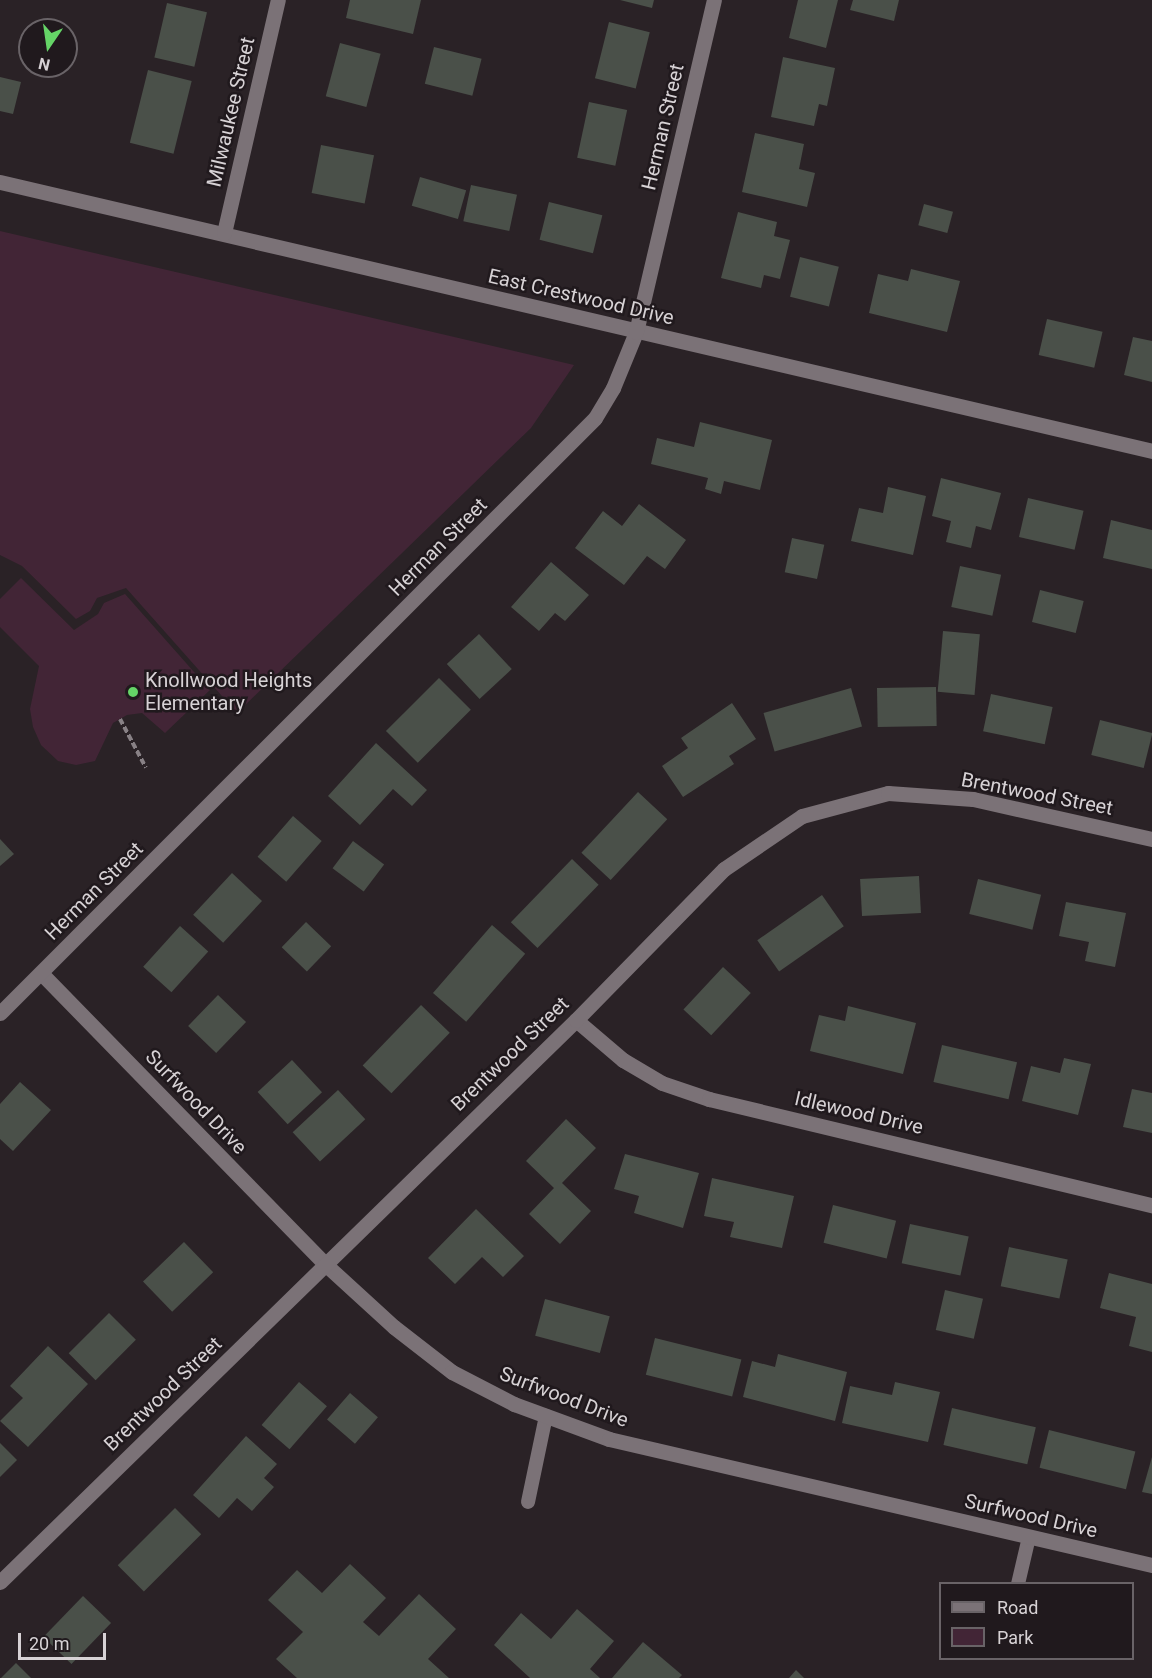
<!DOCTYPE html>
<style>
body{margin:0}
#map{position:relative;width:1152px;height:1678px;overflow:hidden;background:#2a2226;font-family:Roboto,sans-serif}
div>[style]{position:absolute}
.green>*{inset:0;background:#422536}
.building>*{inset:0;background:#4a5049;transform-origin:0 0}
.path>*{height:4px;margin-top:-2px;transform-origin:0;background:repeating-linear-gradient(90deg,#888185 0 6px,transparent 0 9px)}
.service>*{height:14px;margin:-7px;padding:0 7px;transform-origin:7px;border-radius:7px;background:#7b7277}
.minor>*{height:15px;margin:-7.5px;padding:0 7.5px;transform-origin:7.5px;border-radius:7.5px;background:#7b7277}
.dots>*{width:16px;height:16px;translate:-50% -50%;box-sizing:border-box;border:3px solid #20191d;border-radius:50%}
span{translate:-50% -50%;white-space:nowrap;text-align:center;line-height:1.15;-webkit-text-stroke:5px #20191d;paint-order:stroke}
.street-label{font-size:20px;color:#d7d2d5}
.poi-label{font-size:20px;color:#d7d2d5}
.left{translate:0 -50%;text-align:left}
.legend{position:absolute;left:939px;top:1582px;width:195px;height:78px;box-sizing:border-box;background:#20191d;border:2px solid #696367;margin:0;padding:8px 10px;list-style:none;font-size:18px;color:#d7d2d5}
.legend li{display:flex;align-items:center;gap:12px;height:30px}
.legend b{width:30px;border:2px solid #696367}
.north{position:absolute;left:18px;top:18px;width:60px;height:60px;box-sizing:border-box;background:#20191d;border:2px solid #696367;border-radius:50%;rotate:193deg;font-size:16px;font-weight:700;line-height:24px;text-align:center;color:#d7d2d5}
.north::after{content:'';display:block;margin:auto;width:21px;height:27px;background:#65d467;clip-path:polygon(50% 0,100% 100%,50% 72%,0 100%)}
.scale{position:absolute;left:18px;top:1633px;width:88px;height:27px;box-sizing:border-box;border:3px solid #d7d2d5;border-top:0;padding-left:8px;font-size:18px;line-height:21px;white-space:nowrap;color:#d7d2d5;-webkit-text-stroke:4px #20191d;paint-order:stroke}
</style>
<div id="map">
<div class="green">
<div style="clip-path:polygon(0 231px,574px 365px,531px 428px,237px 713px,126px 588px,97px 598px,90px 611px,76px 619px,22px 566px,0 555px)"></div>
<div style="clip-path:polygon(21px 578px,74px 630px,98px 614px,104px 603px,125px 594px,210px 690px,165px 733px,142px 713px,127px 715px,113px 723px,95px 761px,76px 765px,58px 761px,41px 745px,33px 727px,30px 709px,39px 666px,0 627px,0 599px)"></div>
</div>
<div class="building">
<div style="clip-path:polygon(350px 0,421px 0,413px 34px,346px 18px)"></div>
<div style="clip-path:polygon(620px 0,654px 0,652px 8px)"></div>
<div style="clip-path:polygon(798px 0,838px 0,826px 48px,789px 38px)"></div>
<div style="clip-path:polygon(853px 0,899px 0,894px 21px,850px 10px)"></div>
<div style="left:167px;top:3px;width:41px;height:56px;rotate:13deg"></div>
<div style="left:609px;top:22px;width:42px;height:58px;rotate:14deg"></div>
<div style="left:340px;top:43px;width:42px;height:55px;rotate:15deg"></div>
<div style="left:434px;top:47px;width:49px;height:38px;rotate:14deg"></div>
<div style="clip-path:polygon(783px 57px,835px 68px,827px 106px,819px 104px,814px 126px,771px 117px)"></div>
<div style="left:148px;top:70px;width:45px;height:75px;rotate:14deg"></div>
<div style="clip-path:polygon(0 77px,21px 82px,13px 114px,0 111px)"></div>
<div style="left:589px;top:102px;width:39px;height:57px;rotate:12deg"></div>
<div style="clip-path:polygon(755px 133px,804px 144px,799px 169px,815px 173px,807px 207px,742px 192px)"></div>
<div style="left:321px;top:145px;width:54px;height:49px;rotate:11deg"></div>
<div style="left:420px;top:177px;width:48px;height:30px;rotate:16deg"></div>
<div style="left:471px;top:185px;width:47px;height:37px;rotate:12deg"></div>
<div style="left:549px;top:202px;width:55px;height:39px;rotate:14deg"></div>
<div style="left:924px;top:204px;width:30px;height:22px;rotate:15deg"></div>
<div style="clip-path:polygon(738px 212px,777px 222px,774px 236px,790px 240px,780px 279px,764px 275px,761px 288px,721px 278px)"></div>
<div style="left:800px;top:257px;width:40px;height:41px;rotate:14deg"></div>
<div style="clip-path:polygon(911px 269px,960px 281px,947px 332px,869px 313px,878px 274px,908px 281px)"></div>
<div style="left:1047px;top:319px;width:57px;height:37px;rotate:13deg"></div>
<div style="clip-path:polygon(1133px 337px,1152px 341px,1152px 382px,1124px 375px)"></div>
<div style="clip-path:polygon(700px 422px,772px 440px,760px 490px,724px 481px,721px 494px,705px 489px,708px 478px,651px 464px,657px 438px,694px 447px)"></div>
<div style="clip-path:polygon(941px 478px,1001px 493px,991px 530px,976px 526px,971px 548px,946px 542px,951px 521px,932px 516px)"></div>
<div style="clip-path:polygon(888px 487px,926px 496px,913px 555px,851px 541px,859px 508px,883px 513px)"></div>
<div style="left:1028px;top:498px;width:57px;height:40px;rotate:13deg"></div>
<div style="clip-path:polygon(639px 504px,686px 540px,665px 569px,647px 556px,624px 585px,575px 548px,603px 511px,622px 526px)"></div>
<div style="clip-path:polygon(1111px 520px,1152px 530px,1152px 569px,1103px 558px)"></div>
<div style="left:792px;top:538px;width:33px;height:35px;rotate:12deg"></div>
<div style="clip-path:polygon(551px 562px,589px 595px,565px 621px,555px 613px,539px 631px,511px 607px)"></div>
<div style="left:960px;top:566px;width:42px;height:42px;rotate:12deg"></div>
<div style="left:1040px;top:590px;width:45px;height:33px;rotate:14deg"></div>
<div style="left:943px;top:631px;width:37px;height:61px;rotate:5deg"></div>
<div style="left:479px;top:634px;width:48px;height:44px;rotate:47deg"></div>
<div style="left:439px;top:678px;width:45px;height:75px;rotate:45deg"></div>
<div style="left:936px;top:687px;width:39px;height:59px;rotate:89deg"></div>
<div style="left:851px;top:688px;width:40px;height:91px;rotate:74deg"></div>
<div style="left:991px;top:694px;width:63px;height:38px;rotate:12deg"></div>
<div style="clip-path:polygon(732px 703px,756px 739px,729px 756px,734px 764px,683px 797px,662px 766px,688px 748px,681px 738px)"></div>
<div style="left:1100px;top:720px;width:54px;height:36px;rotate:14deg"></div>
<div style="clip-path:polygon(376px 743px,427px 790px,412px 806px,393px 789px,360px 825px,328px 796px)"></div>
<div style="left:638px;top:792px;width:40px;height:83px;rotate:43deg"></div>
<div style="left:293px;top:816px;width:38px;height:54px;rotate:41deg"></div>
<div style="clip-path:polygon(0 839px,14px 854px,0 866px)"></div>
<div style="left:353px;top:841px;width:39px;height:34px;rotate:37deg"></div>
<div style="left:572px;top:859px;width:37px;height:88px;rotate:44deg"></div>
<div style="left:232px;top:873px;width:41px;height:57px;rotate:43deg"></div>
<div style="left:919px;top:876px;width:37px;height:59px;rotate:87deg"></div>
<div style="left:978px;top:879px;width:65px;height:36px;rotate:14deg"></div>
<div style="left:822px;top:895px;width:38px;height:79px;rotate:55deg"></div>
<div style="clip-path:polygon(1066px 902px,1126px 913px,1115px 967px,1085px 961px,1089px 942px,1059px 936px)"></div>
<div style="left:306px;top:922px;width:35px;height:35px;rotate:44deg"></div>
<div style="left:492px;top:925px;width:44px;height:90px;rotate:41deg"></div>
<div style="left:180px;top:926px;width:38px;height:55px;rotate:42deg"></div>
<div style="left:723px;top:967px;width:38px;height:58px;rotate:43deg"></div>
<div style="left:218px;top:995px;width:39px;height:43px;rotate:44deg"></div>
<div style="left:421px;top:1005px;width:40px;height:84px;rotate:44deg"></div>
<div style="clip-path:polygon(848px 1006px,916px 1023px,903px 1074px,810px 1051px,819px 1015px,845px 1021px)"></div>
<div style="left:942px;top:1045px;width:77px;height:38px;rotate:13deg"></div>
<div style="clip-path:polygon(1064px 1058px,1091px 1064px,1078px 1115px,1022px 1101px,1031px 1066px,1060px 1073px)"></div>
<div style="left:292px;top:1060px;width:44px;height:47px;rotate:47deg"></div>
<div style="clip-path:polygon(20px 1082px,51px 1110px,13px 1151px,0 1139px,0 1104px)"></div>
<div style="clip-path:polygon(1132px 1089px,1152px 1093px,1152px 1133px,1123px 1127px)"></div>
<div style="left:338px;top:1090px;width:40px;height:62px;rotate:47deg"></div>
<div style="clip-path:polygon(566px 1119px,596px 1148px,562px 1183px,591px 1211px,560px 1244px,529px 1214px,554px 1188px,526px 1161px)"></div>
<div style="clip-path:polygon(625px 1154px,699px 1173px,683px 1228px,634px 1213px,639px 1196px,614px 1189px)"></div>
<div style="clip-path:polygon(712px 1178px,794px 1196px,782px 1248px,730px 1237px,734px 1222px,704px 1216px)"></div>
<div style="left:833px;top:1205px;width:65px;height:39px;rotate:14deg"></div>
<div style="clip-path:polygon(476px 1209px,524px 1256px,503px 1277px,482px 1257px,455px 1284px,428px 1258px)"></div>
<div style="left:910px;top:1224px;width:60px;height:40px;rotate:12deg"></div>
<div style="left:184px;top:1242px;width:42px;height:57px;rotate:46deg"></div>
<div style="left:1009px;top:1247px;width:60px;height:40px;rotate:12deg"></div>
<div style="clip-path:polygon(1109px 1273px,1152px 1284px,1152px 1352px,1129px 1346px,1136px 1317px,1100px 1308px)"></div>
<div style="left:945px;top:1290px;width:39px;height:41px;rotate:13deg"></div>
<div style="left:545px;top:1299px;width:67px;height:38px;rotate:15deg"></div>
<div style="left:109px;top:1313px;width:38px;height:57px;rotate:45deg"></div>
<div style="left:655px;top:1338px;width:89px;height:38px;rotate:14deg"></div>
<div style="clip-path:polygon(48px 1346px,88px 1384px,28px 1447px,0 1421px,23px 1398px,10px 1386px)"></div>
<div style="clip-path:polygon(778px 1354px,847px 1372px,835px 1421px,743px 1397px,752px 1361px,775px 1367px)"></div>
<div style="left:299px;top:1382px;width:37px;height:57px;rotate:41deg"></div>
<div style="clip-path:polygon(895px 1382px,940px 1392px,928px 1442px,842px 1423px,850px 1386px,892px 1395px)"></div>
<div style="left:350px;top:1393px;width:37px;height:35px;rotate:41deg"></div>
<div style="left:952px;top:1408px;width:86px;height:38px;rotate:13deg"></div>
<div style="left:1049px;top:1430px;width:89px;height:39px;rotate:14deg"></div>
<div style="clip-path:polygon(246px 1436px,277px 1464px,264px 1478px,274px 1487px,252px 1511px,237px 1498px,219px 1518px,193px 1495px)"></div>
<div style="clip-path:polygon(0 1443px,17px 1460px,0 1477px)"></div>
<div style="clip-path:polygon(1152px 1457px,1152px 1494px,1142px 1492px)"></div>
<div style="left:175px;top:1508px;width:37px;height:81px;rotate:45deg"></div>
<div style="clip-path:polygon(350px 1564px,386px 1598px,363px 1622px,379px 1636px,419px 1594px,456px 1629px,428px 1659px,449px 1678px,297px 1678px,276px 1659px,303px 1632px,268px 1600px,297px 1570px,322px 1593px)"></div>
<div style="left:83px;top:1596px;width:39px;height:57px;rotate:44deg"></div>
<div style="clip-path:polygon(577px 1609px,614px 1641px,590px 1669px,600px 1678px,530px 1678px,494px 1645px,521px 1613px,551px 1639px)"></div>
<div style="clip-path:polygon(643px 1642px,682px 1675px,679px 1678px,612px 1678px)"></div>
<div style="clip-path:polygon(16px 1663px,31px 1678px,1px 1678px)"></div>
<div style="clip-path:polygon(796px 1670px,804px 1678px,789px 1678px)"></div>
</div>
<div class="path">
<div style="left:120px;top:719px;width:55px;rotate:62deg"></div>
</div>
<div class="service">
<div style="left:528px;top:1502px;width:88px;rotate:-78.2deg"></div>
<div style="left:1018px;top:1584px;width:48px;rotate:-76.8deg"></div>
</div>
<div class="minor">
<div style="left:0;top:182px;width:1183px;rotate:13.14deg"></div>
<div style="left:224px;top:233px;width:239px;rotate:-77deg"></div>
<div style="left:41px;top:973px;width:407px;rotate:45.7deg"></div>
<div style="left:325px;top:1264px;width:93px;rotate:42.4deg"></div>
<div style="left:394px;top:1327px;width:73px;rotate:37.8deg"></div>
<div style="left:452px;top:1372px;width:70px;rotate:27.3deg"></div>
<div style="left:514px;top:1404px;width:101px;rotate:20.2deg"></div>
<div style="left:609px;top:1439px;width:557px;rotate:13.06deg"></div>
<div style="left:0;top:1013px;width:841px;rotate:-45deg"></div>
<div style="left:595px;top:418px;width:35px;rotate:-59deg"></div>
<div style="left:613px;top:388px;width:61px;rotate:-67.7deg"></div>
<div style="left:636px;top:332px;width:341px;rotate:-76.8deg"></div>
<div style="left:576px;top:1020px;width:62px;rotate:40.4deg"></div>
<div style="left:623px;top:1060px;width:45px;rotate:30.5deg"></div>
<div style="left:662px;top:1083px;width:50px;rotate:18.8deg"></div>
<div style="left:709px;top:1099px;width:456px;rotate:13.5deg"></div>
<div style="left:0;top:1582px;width:805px;rotate:-44.3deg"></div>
<div style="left:576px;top:1020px;width:211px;rotate:-45.6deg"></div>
<div style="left:724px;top:869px;width:94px;rotate:-34.2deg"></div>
<div style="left:802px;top:816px;width:89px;rotate:-15deg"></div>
<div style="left:888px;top:793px;width:85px;rotate:4deg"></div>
<div style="left:973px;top:799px;width:183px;rotate:12.6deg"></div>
</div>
<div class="dots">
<div style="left:133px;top:692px;background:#65d467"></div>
</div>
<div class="street-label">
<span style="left:231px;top:112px;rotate:-77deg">Milwaukee Street</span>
<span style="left:663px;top:127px;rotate:-77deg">Herman Street</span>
<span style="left:581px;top:297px;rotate:13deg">East Crestwood Drive</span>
<span style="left:438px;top:547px;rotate:-45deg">Herman Street</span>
<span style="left:1037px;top:794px;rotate:11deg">Brentwood Street</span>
<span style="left:94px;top:891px;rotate:-45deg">Herman Street</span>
<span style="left:510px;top:1054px;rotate:-44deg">Brentwood Street</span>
<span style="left:196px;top:1102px;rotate:46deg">Surfwood Drive</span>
<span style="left:859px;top:1113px;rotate:13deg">Idlewood Drive</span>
<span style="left:163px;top:1394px;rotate:-44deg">Brentwood Street</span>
<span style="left:564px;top:1397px;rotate:21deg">Surfwood Drive</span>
<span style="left:1031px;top:1516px;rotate:13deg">Surfwood Drive</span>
</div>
<div class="poi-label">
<span class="left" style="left:145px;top:692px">Knollwood Heights<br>Elementary</span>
</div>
<ul class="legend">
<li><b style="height:8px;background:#7b7277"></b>Road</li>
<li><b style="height:16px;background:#422536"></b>Park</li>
</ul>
<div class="north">N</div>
<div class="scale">20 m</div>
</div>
